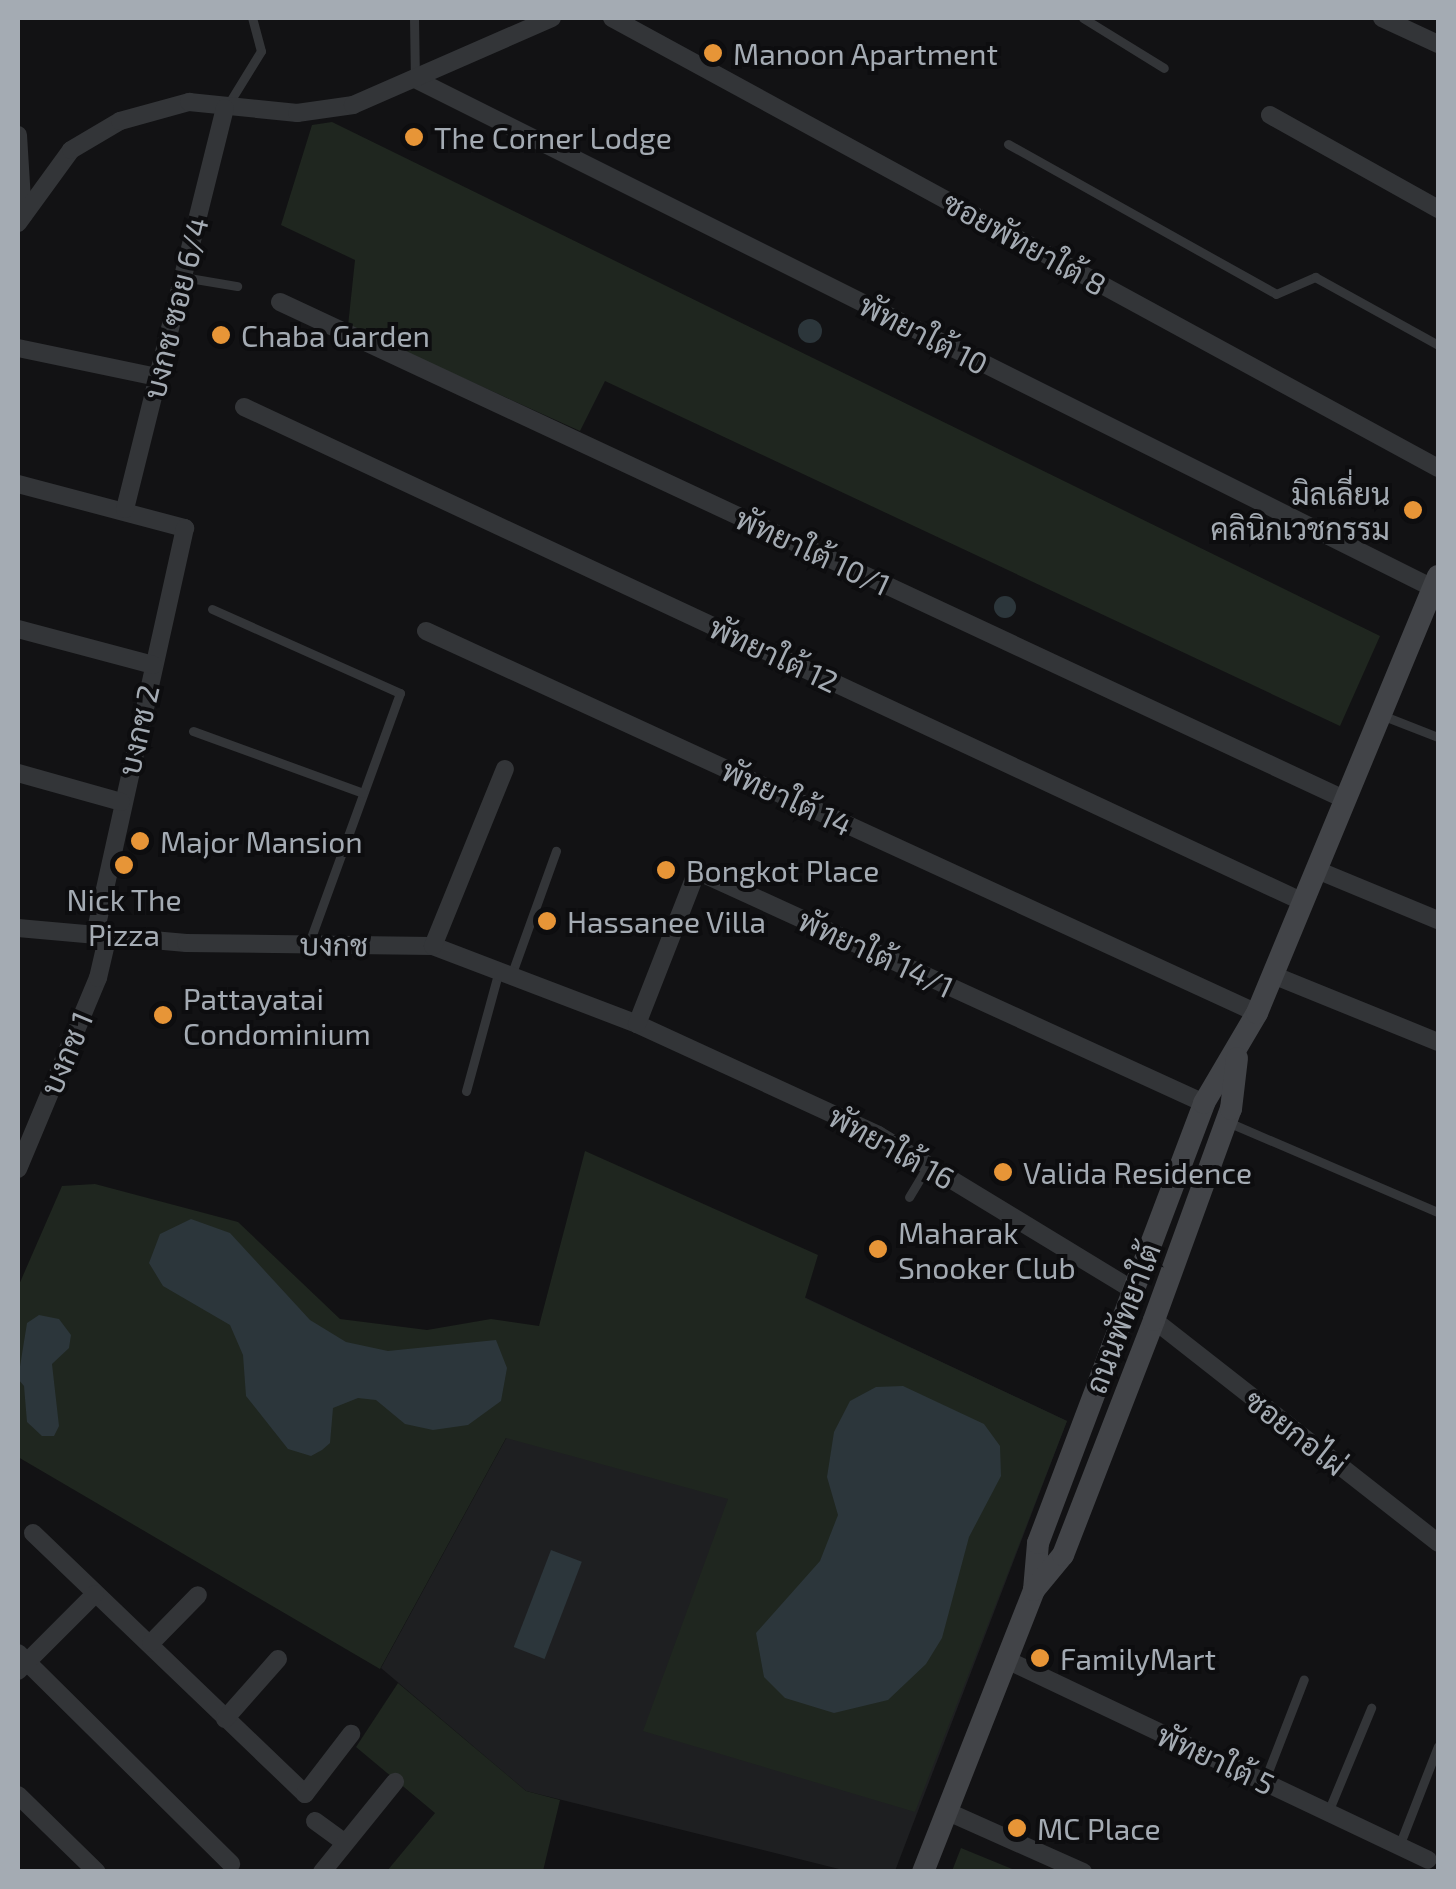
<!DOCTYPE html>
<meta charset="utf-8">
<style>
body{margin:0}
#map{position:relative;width:1456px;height:1889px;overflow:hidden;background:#121214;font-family:"Exo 2",Sarabun,sans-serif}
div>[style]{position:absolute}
.built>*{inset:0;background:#1e1f21}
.green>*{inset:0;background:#1f261f}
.water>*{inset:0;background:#2c363b;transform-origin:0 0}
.round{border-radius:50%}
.service>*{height:9px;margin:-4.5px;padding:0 4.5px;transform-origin:4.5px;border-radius:4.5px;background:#333538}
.minor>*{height:18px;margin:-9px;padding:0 9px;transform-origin:9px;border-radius:9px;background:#333538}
.secondary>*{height:22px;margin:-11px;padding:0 11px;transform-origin:11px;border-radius:11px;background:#424448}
.dots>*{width:28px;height:28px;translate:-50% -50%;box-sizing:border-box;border:5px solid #0d0d0f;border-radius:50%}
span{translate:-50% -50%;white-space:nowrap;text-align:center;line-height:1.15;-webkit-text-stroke:8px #0d0d0f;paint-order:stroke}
.poi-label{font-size:30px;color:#a4abb3}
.left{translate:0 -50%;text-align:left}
.right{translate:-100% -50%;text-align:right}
.street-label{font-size:30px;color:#a4abb3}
.frame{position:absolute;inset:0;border:20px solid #a4abb3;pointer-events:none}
</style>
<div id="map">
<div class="built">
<div style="clip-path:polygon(804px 1297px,1067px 1421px,895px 1871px,847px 1871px,526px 1791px,381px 1668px,508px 1435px)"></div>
</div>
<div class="green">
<div style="clip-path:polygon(332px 122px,1380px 636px,1340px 726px,605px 381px,580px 431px,348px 326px,355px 260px,281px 225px,312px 125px)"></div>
<div style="clip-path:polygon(585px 1151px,818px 1255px,805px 1298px,1067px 1421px,915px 1812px,643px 1731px,728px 1499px,506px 1438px,380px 1669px,18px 1457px,18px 1287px,62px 1186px,95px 1184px,238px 1222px,340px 1319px,427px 1330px,491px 1319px,539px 1326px)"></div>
<div style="clip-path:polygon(398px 1683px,526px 1791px,560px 1800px,543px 1871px,387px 1871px,435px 1813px,356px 1747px)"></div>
<div style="clip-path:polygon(961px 1848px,1017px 1871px,1018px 1871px,952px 1871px)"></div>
</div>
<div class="water">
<div class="round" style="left:798px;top:319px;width:24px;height:24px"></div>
<div class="round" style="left:994px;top:596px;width:22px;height:22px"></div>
<div style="clip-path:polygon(191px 1219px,230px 1233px,310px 1320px,346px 1342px,388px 1351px,496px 1340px,507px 1368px,501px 1401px,468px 1425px,433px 1430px,405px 1424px,376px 1400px,358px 1398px,333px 1408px,330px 1443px,322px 1450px,311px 1456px,288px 1449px,246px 1396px,243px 1355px,230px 1325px,163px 1286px,149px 1263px,160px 1234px)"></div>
<div style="clip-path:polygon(39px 1315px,59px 1319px,71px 1335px,69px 1348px,52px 1364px,59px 1426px,54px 1436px,42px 1436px,27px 1422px,24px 1386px,18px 1379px,27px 1323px)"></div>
<div style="clip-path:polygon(903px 1386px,984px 1424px,1000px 1446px,1001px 1476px,969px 1537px,942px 1638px,926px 1664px,888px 1700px,834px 1713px,785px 1698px,764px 1677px,756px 1633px,820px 1561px,838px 1515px,827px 1477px,834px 1432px,850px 1401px,876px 1387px)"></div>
<div style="left:551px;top:1550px;width:33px;height:104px;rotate:21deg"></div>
</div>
<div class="service">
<div style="left:414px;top:18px;width:61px;rotate:89.1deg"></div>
<div style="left:1083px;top:18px;width:95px;rotate:31.7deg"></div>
<div style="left:229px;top:103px;width:61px;rotate:-58.4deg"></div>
<div style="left:261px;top:51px;width:34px;rotate:-105deg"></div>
<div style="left:1008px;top:144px;width:307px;rotate:29.2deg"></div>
<div style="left:1276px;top:294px;width:43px;rotate:-23.6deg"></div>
<div style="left:1315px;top:277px;width:141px;rotate:28.9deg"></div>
<div style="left:183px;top:277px;width:55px;rotate:9.5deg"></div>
<div style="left:212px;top:609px;width:206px;rotate:24.1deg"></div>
<div style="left:400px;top:693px;width:266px;rotate:110deg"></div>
<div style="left:1384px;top:716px;width:58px;rotate:21.3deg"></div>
<div style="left:193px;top:731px;width:181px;rotate:20deg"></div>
<div style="left:512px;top:973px;width:130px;rotate:-70.2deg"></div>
<div style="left:466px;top:1091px;width:125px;rotate:-74.7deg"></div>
<div style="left:1230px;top:1123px;width:226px;rotate:23.2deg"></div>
<div style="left:909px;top:1197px;width:35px;rotate:-59deg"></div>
<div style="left:1264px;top:1782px;width:110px;rotate:-68.8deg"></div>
<div style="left:1328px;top:1812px;width:113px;rotate:-67.5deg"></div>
<div style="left:1399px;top:1846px;width:107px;rotate:-68.7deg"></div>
</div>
<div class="minor">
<div style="left:612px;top:18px;width:941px;rotate:28.58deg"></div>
<div style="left:1382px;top:18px;width:62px;rotate:24.9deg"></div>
<div style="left:415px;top:79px;width:1138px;rotate:26.57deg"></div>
<div style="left:1270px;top:115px;width:193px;rotate:29.2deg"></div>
<div style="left:18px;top:135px;width:81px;rotate:86.5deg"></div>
<div style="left:18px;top:223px;width:90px;rotate:-54deg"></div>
<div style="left:71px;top:150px;width:57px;rotate:-30.6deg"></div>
<div style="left:120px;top:121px;width:72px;rotate:-15.4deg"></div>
<div style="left:189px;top:102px;width:109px;rotate:5.8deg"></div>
<div style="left:297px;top:113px;width:57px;rotate:-8.1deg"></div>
<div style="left:353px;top:105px;width:217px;rotate:-23.6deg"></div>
<div style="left:280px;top:302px;width:1177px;rotate:25.04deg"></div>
<div style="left:18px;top:348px;width:142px;rotate:11.8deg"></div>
<div style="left:244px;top:407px;width:1169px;rotate:25.05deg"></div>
<div style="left:18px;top:484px;width:173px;rotate:14.8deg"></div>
<div style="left:185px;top:528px;width:416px;rotate:102.5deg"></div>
<div style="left:125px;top:509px;width:413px;rotate:-76deg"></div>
<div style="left:18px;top:629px;width:140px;rotate:14.9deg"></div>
<div style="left:426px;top:631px;width:915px;rotate:24.69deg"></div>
<div style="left:18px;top:773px;width:107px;rotate:15.7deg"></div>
<div style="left:1317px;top:870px;width:131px;rotate:22.5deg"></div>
<div style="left:18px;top:928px;width:169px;rotate:5.1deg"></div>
<div style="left:186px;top:943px;width:247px;rotate:0.7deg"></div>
<div style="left:433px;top:946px;width:218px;rotate:20.9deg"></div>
<div style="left:637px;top:1024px;width:265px;rotate:24.7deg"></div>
<div style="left:878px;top:1135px;width:302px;rotate:31.3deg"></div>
<div style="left:433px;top:946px;width:191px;rotate:-67.9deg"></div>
<div style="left:1273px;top:975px;width:178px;rotate:22.1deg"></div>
<div style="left:637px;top:1024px;width:164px;rotate:-68.6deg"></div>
<div style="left:697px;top:871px;width:558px;rotate:24.59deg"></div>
<div style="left:18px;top:1169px;width:207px;rotate:-67.3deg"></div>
<div style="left:98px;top:978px;width:44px;rotate:-76.9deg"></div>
<div style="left:1154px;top:1320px;width:361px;rotate:38.1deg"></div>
<div style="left:33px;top:1533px;width:377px;rotate:43.8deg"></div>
<div style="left:305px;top:1794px;width:76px;rotate:-52.5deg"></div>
<div style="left:151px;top:1643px;width:67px;rotate:-45.6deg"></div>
<div style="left:18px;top:1653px;width:300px;rotate:44.7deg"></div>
<div style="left:1005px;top:1659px;width:468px;rotate:25.4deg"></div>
<div style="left:18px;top:1671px;width:109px;rotate:-45deg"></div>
<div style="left:225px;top:1719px;width:80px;rotate:-48.5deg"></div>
<div style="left:18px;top:1795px;width:110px;rotate:44.3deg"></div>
<div style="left:946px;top:1811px;width:150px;rotate:24deg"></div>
<div style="left:315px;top:1821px;width:37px;rotate:36deg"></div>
<div style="left:322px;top:1872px;width:116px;rotate:-51deg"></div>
</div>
<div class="secondary">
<div style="left:1034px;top:1590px;width:47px;rotate:-85.1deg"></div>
<div style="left:1038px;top:1543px;width:470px;rotate:-69.3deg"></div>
<div style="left:1204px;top:1103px;width:104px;rotate:-59.5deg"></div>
<div style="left:1257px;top:1013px;width:473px;rotate:-67.5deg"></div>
<div style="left:923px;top:1872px;width:303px;rotate:-68.5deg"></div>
<div style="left:1034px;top:1590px;width:45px;rotate:-50.4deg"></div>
<div style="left:1063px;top:1555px;width:252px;rotate:-68.8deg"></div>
<div style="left:1154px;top:1320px;width:225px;rotate:-70deg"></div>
<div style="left:1231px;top:1109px;width:51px;rotate:-83.3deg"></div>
</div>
<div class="dots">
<div style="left:713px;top:53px;background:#e79537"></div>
<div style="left:414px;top:137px;background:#e79537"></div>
<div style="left:221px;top:335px;background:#e79537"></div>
<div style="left:1413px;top:510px;background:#e79537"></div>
<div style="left:140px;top:841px;background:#e79537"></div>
<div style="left:124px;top:865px;background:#e79537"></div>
<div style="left:666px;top:870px;background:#e79537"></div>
<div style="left:547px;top:921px;background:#e79537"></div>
<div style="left:163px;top:1015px;background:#e79537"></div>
<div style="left:1003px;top:1172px;background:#e79537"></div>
<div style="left:878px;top:1249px;background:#e79537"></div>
<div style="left:1040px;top:1658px;background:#e79537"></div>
<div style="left:1017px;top:1828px;background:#e79537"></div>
</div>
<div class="poi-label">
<span class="left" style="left:733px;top:53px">Manoon Apartment</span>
<span class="left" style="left:434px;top:137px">The Corner Lodge</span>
<span class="left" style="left:241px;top:335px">Chaba Garden</span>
<span class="right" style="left:1390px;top:510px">มิลเลี่ยน<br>คลินิกเวชกรรม</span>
<span class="left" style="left:160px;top:841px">Major Mansion</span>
<span class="left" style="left:686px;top:870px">Bongkot Place</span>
<span style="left:124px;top:916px">Nick The<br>Pizza</span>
<span class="left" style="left:567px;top:921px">Hassanee Villa</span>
<span class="left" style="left:183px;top:1015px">Pattayatai<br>Condominium</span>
<span class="left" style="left:1023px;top:1172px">Valida Residence</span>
<span class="left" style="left:898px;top:1249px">Maharak<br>Snooker Club</span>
<span class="left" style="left:1060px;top:1658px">FamilyMart</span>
<span class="left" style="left:1037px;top:1828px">MC Place</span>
</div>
<div class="street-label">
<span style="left:1025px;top:243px;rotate:29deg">ซอยพัทยาใต้ 8</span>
<span style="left:175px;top:308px;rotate:-76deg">บงกช ซอย 6/4</span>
<span style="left:924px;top:334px;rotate:27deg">พัทยาใต้ 10</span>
<span style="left:813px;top:551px;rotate:25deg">พัทยาใต้ 10/1</span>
<span style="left:774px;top:654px;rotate:25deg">พัทยาใต้ 12</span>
<span style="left:138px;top:730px;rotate:-77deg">บงกช 2</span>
<span style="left:787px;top:797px;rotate:25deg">พัทยาใต้ 14</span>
<span style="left:334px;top:944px;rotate:1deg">บงกช</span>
<span style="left:876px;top:953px;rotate:25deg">พัทยาใต้ 14/1</span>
<span style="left:66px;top:1053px;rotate:-67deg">บงกช 1</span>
<span style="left:892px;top:1147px;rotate:29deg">พัทยาใต้ 16</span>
<span style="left:1122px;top:1318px;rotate:-69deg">ถนนพัทยาใต้</span>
<span style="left:1296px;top:1432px;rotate:38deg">ซอยกอไผ่</span>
<span style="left:1216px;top:1759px;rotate:25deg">พัทยาใต้ 5</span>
</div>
<div class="frame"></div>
</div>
